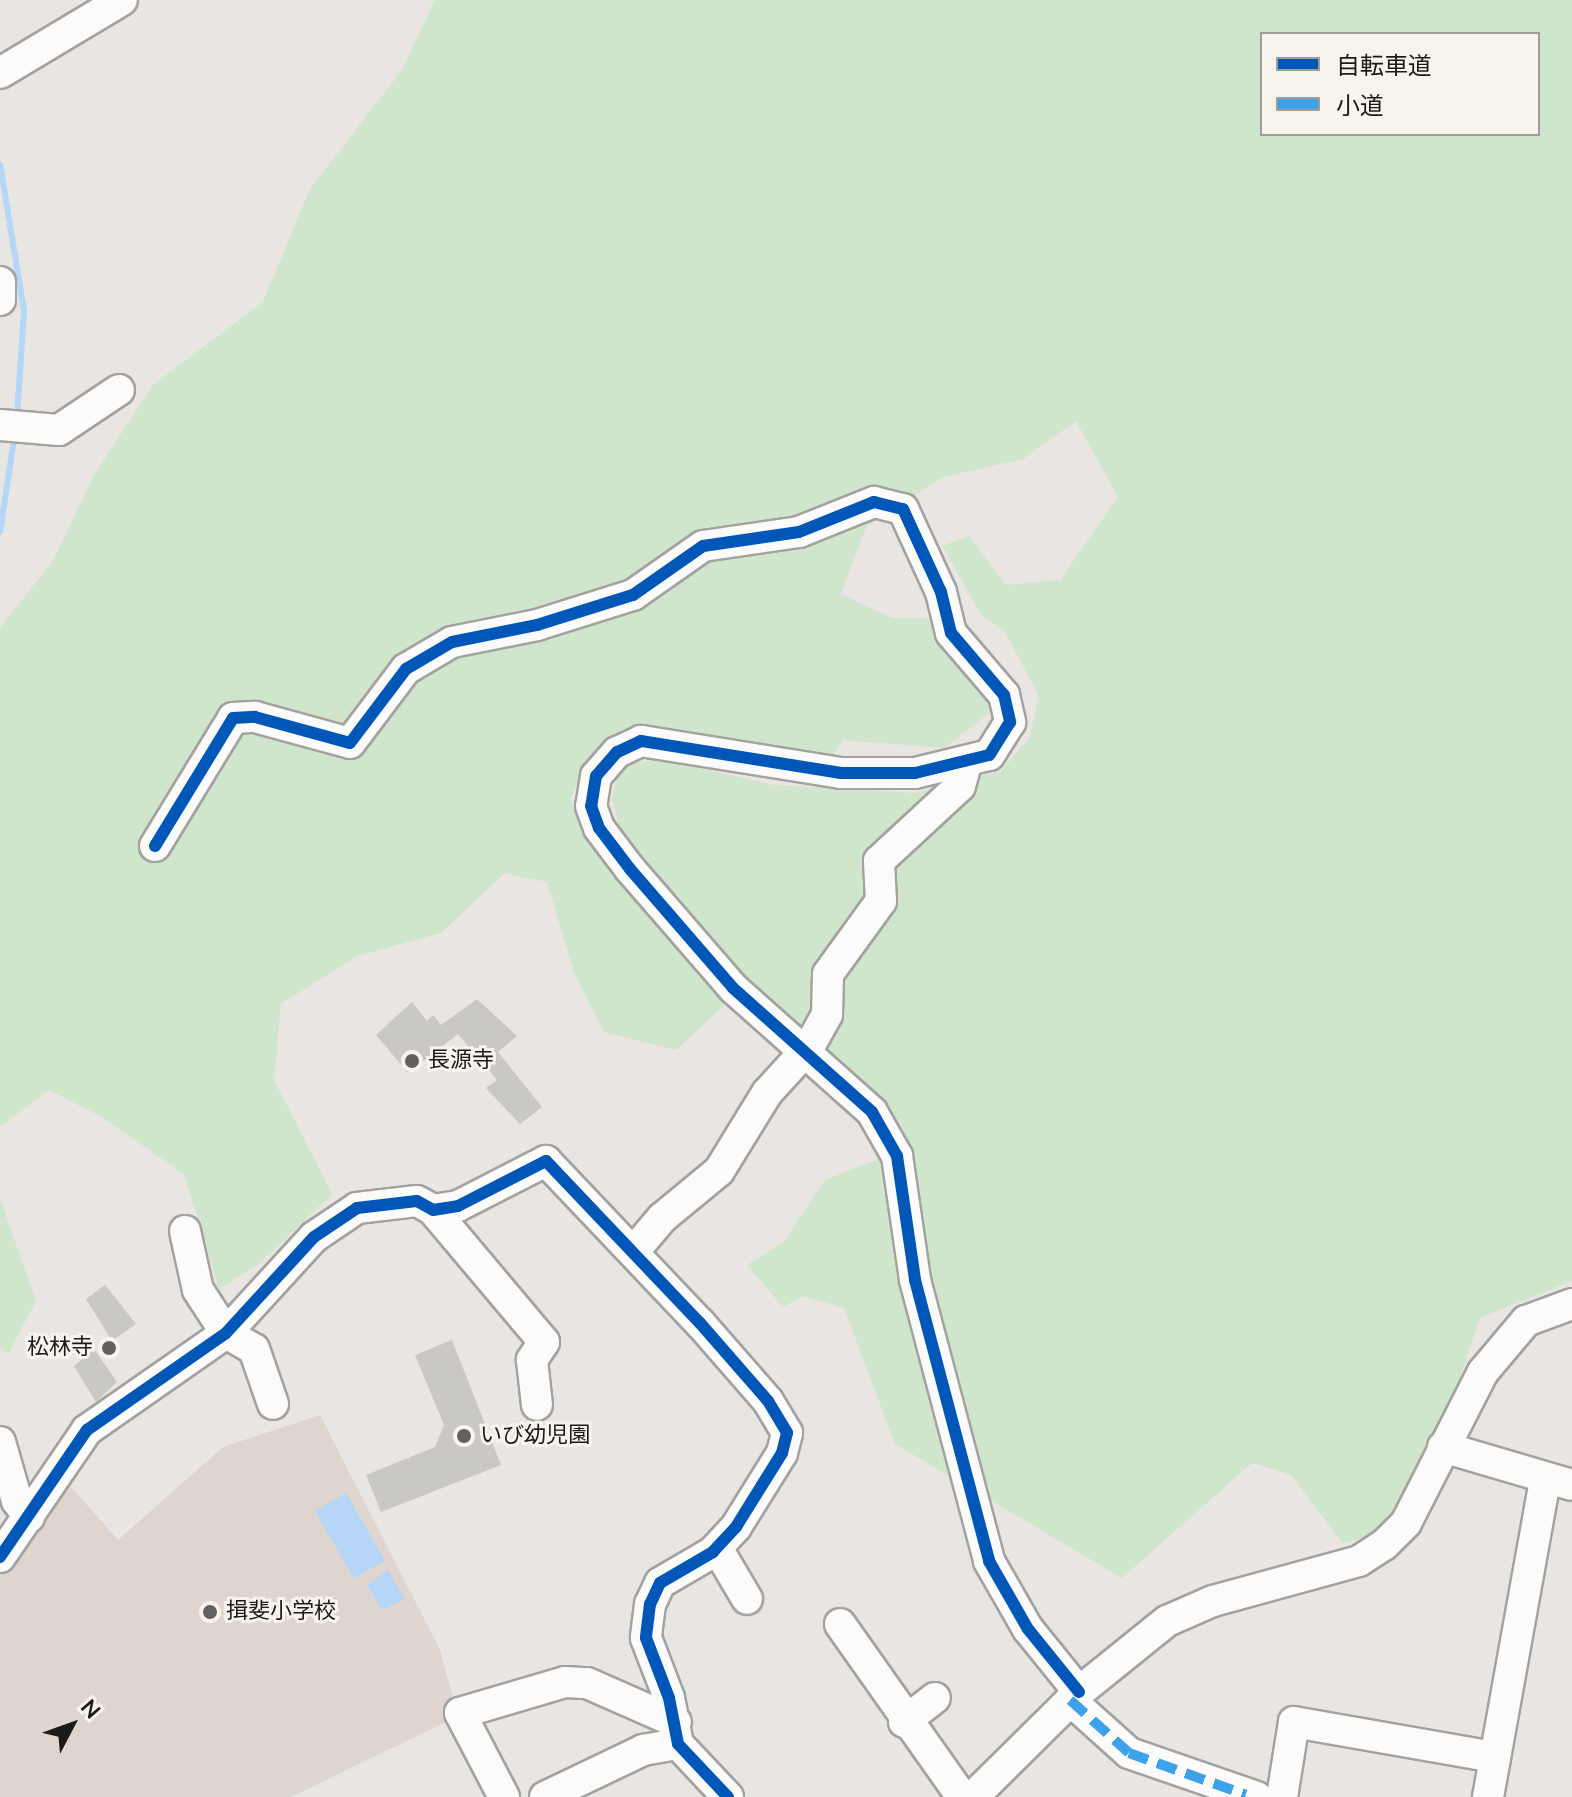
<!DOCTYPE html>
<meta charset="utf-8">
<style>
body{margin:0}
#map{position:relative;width:1572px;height:1797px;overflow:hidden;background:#e8e5e2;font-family:"Nunito Sans","Noto Sans JP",sans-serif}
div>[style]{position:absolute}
.built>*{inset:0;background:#ded6ce}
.green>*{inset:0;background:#cfe6cc}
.water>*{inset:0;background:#b5d6f6;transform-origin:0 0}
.stream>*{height:6px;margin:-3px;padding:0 3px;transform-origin:3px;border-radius:3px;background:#b5d6f6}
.building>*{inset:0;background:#cac8c5}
.roads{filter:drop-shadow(2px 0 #a4a29f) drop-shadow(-2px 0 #a4a29f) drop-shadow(0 2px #a4a29f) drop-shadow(0 -2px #a4a29f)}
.minor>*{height:30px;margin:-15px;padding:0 15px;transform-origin:15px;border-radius:15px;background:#fcfbfb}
.quiet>*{height:10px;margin-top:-5px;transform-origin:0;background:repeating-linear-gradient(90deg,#3da2ea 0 20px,transparent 0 30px)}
.cycleway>*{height:12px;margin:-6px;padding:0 6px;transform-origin:6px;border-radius:6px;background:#0057b8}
.dots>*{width:22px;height:22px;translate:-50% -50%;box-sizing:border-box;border:4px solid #f8f3ec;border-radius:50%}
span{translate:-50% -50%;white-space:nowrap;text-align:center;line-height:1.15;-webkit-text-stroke:6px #f8f3ec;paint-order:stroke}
.poi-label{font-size:22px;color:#1c1a18}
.left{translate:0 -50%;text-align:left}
.right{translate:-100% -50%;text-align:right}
.legend{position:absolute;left:1260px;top:32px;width:280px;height:104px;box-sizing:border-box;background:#f8f3ec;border:2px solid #a09c97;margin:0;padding:10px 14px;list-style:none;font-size:24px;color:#1c1a18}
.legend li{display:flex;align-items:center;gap:16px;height:40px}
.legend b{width:40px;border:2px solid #a09c97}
.north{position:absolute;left:32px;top:1685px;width:80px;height:80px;-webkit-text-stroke:6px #f8f3ec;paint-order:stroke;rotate:49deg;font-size:22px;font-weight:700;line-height:32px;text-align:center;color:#1c1a18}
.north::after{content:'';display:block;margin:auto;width:28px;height:36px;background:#1c1a18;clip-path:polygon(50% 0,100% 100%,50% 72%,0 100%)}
</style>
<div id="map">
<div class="built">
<div style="clip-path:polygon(320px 1415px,440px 1650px,458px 1716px,291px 1797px,0 1797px,0 1573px,70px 1486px,118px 1540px,223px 1447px)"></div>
</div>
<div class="green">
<div style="clip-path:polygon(evenodd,435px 0,1572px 0,1572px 1281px,1480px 1318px,1459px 1380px,1383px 1534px,1343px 1543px,1291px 1475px,1252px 1463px,1122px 1578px,895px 1444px,844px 1308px,803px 1296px,783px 1307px,747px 1265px,784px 1242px,825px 1180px,906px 1148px,882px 1100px,741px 982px,638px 864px,619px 826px,612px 798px,617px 777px,631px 763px,661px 759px,774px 785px,917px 793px,1001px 771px,1030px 737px,1039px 696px,1005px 632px,981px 614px,942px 546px,969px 536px,1006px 585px,1060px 580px,1118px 497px,1076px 421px,1023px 459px,943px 477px,866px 527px,841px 594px,892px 618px,934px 619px,996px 708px,944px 748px,843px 740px,830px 759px,654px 726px,617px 739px,586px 766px,570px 799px,610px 863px,728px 1002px,676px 1050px,604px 1032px,575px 975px,547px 882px,505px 873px,441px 933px,357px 956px,281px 1004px,274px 1080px,332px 1194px,260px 1263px,219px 1289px,184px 1174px,100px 1116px,49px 1090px,0 1127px,0 628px,54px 559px,94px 475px,153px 385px,263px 302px,310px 189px,402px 70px,435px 0,1262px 34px,1538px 34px,1538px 134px,1262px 134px,1262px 34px)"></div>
<div style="clip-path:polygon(0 1199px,36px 1301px,8px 1354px,0 1348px)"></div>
</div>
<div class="water">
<div style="left:346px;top:1493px;width:78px;height:36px;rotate:60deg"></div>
<div style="clip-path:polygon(388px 1570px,405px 1599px,382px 1610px,367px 1585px)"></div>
</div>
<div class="stream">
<div style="left:0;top:164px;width:148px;rotate:80.7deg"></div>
<div style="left:24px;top:310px;width:108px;rotate:93.7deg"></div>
<div style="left:0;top:532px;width:100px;rotate:-81.4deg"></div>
</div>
<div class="building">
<div style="clip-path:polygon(477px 999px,517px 1036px,498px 1052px,542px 1107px,520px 1124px,486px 1088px,497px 1080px,458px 1034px,408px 1073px,376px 1035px,412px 1002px,427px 1021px,433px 1015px,441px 1025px)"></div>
<div style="clip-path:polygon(105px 1285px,136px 1324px,112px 1341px,86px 1299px)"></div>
<div style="clip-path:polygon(452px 1340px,501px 1465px,381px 1512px,366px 1475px,435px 1447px,444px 1425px,415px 1355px)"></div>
<div style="clip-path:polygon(94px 1349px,117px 1382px,96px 1402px,74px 1366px)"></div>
</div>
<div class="roads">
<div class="minor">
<div style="left:0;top:73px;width:142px;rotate:-30.9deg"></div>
<div style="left:0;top:282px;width:18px;rotate:90deg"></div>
<div style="left:0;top:425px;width:59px;rotate:4.8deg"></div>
<div style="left:59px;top:430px;width:72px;rotate:-33.7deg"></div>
<div style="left:155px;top:846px;width:150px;rotate:-58.6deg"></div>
<div style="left:233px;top:718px;width:22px;rotate:-3deg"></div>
<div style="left:255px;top:717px;width:98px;rotate:15.3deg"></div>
<div style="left:350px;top:743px;width:93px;rotate:-52.9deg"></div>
<div style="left:406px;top:669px;width:53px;rotate:-30.4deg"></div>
<div style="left:452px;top:642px;width:87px;rotate:-11.3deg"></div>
<div style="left:537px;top:625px;width:101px;rotate:-17.4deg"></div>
<div style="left:633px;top:595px;width:85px;rotate:-35deg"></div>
<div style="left:703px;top:546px;width:97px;rotate:-8.3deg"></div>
<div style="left:799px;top:532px;width:81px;rotate:-21.8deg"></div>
<div style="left:874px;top:502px;width:30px;rotate:14deg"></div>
<div style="left:903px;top:509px;width:91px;rotate:65.4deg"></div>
<div style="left:941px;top:592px;width:42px;rotate:76.3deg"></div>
<div style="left:951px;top:633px;width:82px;rotate:49.5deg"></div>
<div style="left:1004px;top:695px;width:28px;rotate:77deg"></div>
<div style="left:1010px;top:722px;width:39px;rotate:122deg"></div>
<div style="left:989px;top:755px;width:76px;rotate:166.3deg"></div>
<div style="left:915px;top:773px;width:74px;rotate:180deg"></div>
<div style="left:841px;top:773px;width:203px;rotate:-170.9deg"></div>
<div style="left:641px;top:741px;width:26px;rotate:155deg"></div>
<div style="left:617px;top:752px;width:32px;rotate:131deg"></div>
<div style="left:596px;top:776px;width:30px;rotate:99deg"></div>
<div style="left:591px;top:806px;width:23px;rotate:70deg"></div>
<div style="left:599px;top:828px;width:51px;rotate:52.9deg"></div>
<div style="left:630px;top:869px;width:157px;rotate:49.1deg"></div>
<div style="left:733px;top:988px;width:186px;rotate:41.7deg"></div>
<div style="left:872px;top:1112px;width:51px;rotate:60.4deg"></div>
<div style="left:897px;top:1156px;width:125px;rotate:81.7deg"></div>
<div style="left:915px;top:1280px;width:291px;rotate:75.2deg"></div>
<div style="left:989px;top:1561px;width:78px;rotate:60.2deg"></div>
<div style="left:1028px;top:1629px;width:81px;rotate:51deg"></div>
<div style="left:433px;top:1210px;width:172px;rotate:49.9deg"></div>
<div style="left:544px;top:1342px;width:22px;rotate:124deg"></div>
<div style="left:532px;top:1360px;width:45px;rotate:83.7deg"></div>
<div style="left:185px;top:1231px;width:60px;rotate:77.6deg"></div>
<div style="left:198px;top:1290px;width:51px;rotate:56.9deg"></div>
<div style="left:226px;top:1333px;width:32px;rotate:30deg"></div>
<div style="left:254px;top:1349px;width:58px;rotate:70.9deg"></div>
<div style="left:634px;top:1251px;width:43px;rotate:-49.7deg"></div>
<div style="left:662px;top:1218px;width:74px;rotate:-39.5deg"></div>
<div style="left:719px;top:1171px;width:92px;rotate:-58.4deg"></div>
<div style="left:767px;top:1093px;width:62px;rotate:-47.6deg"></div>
<div style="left:809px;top:1047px;width:37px;rotate:-61deg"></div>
<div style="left:827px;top:1015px;width:41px;rotate:-88.6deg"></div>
<div style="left:828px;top:974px;width:90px;rotate:-54deg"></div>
<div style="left:881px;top:901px;width:40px;rotate:-92.9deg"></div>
<div style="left:879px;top:861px;width:110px;rotate:-42.8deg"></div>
<div style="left:960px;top:786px;width:24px;rotate:-75deg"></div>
<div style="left:0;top:1442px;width:61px;rotate:73.9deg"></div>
<div style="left:17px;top:1501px;width:20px;rotate:53deg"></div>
<div style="left:1443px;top:1447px;width:134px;rotate:16.4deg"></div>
<div style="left:717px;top:1548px;width:59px;rotate:59.5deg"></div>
<div style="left:0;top:1557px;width:154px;rotate:-55.6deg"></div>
<div style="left:87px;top:1430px;width:169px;rotate:-34.9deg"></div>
<div style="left:226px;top:1333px;width:130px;rotate:-47.5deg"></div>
<div style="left:314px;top:1237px;width:52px;rotate:-34deg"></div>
<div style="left:357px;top:1208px;width:60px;rotate:-6.7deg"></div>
<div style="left:417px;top:1201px;width:18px;rotate:29deg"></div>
<div style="left:433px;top:1210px;width:25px;rotate:-9deg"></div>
<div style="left:458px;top:1206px;width:99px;rotate:-27.1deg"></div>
<div style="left:546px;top:1161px;width:224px;rotate:46.5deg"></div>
<div style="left:700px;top:1323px;width:103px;rotate:48.9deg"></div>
<div style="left:768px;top:1401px;width:37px;rotate:59deg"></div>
<div style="left:787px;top:1433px;width:21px;rotate:104deg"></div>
<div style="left:782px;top:1453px;width:87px;rotate:121.9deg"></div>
<div style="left:736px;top:1527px;width:34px;rotate:133deg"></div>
<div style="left:713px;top:1552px;width:61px;rotate:149.7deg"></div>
<div style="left:660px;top:1583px;width:23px;rotate:115deg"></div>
<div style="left:650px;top:1604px;width:34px;rotate:97deg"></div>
<div style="left:646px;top:1638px;width:64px;rotate:69deg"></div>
<div style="left:669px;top:1698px;width:47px;rotate:78.9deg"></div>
<div style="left:678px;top:1744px;width:73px;rotate:46.7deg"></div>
<div style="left:840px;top:1624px;width:212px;rotate:54.8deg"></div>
<div style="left:1070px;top:1700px;width:79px;rotate:41.9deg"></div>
<div style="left:1129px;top:1753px;width:135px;rotate:19deg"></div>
<div style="left:904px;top:1722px;width:39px;rotate:-38deg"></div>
<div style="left:504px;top:1797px;width:95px;rotate:-117.6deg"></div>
<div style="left:460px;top:1713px;width:109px;rotate:-16.4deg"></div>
<div style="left:565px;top:1682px;width:22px;rotate:3deg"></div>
<div style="left:587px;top:1683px;width:97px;rotate:23.7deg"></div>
<div style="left:545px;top:1797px;width:109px;rotate:-25.6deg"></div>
<div style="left:643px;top:1750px;width:36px;rotate:-10deg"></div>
<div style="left:973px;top:1797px;width:149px;rotate:-44.7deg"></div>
<div style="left:1079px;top:1692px;width:113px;rotate:-38.9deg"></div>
<div style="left:1167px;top:1621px;width:50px;rotate:-23.5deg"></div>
<div style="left:1213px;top:1601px;width:151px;rotate:-15.3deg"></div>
<div style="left:1359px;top:1561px;width:30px;rotate:-33deg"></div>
<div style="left:1384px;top:1545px;width:31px;rotate:-45deg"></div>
<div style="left:1406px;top:1523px;width:169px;rotate:-63deg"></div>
<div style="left:1483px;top:1372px;width:67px;rotate:-49.9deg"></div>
<div style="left:1526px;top:1321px;width:49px;rotate:-20.3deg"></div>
<div style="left:1282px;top:1797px;width:76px;rotate:-80.9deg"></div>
<div style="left:1294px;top:1722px;width:204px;rotate:9.9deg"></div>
<div style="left:1488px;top:1797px;width:323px;rotate:-79.8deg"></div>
</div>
</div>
<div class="quiet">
<div style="left:1070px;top:1700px;width:79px;rotate:41.9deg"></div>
<div style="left:1129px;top:1753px;width:124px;rotate:19.7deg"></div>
</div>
<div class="cycleway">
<div style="left:155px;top:846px;width:150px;rotate:-58.6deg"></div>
<div style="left:233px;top:718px;width:22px;rotate:-3deg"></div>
<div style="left:255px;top:717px;width:98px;rotate:15.3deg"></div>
<div style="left:350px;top:743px;width:93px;rotate:-52.9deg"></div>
<div style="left:406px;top:669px;width:53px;rotate:-30.4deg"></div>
<div style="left:452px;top:642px;width:87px;rotate:-11.3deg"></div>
<div style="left:537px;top:625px;width:101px;rotate:-17.4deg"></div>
<div style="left:633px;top:595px;width:85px;rotate:-35deg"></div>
<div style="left:703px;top:546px;width:97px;rotate:-8.3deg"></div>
<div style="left:799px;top:532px;width:81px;rotate:-21.8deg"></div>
<div style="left:874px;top:502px;width:30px;rotate:14deg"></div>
<div style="left:903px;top:509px;width:91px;rotate:65.4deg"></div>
<div style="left:941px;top:592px;width:42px;rotate:76.3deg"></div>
<div style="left:951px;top:633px;width:82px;rotate:49.5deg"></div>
<div style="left:1004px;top:695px;width:28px;rotate:77deg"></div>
<div style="left:1010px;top:722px;width:39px;rotate:122deg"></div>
<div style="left:989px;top:755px;width:76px;rotate:166.3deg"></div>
<div style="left:915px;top:773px;width:74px;rotate:180deg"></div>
<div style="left:841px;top:773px;width:203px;rotate:-170.9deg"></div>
<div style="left:641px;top:741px;width:26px;rotate:155deg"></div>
<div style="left:617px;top:752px;width:32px;rotate:131deg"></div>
<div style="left:596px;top:776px;width:30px;rotate:99deg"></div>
<div style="left:591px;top:806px;width:23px;rotate:70deg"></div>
<div style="left:599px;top:828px;width:51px;rotate:52.9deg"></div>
<div style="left:630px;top:869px;width:157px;rotate:49.1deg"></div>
<div style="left:733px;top:988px;width:186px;rotate:41.7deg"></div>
<div style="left:872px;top:1112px;width:51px;rotate:60.4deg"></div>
<div style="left:897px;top:1156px;width:125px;rotate:81.7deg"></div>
<div style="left:915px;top:1280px;width:291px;rotate:75.2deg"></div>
<div style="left:989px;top:1561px;width:78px;rotate:60.2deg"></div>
<div style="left:1028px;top:1629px;width:81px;rotate:51deg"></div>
<div style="left:0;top:1557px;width:154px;rotate:-55.6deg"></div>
<div style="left:87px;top:1430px;width:169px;rotate:-34.9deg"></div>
<div style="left:226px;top:1333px;width:130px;rotate:-47.5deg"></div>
<div style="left:314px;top:1237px;width:52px;rotate:-34deg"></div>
<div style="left:357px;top:1208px;width:60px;rotate:-6.7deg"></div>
<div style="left:417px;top:1201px;width:18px;rotate:29deg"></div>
<div style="left:433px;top:1210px;width:25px;rotate:-9deg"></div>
<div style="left:458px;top:1206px;width:99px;rotate:-27.1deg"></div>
<div style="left:546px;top:1161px;width:224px;rotate:46.5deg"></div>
<div style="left:700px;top:1323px;width:103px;rotate:48.9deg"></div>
<div style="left:768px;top:1401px;width:37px;rotate:59deg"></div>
<div style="left:787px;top:1433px;width:21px;rotate:104deg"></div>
<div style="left:782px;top:1453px;width:87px;rotate:121.9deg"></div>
<div style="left:736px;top:1527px;width:34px;rotate:133deg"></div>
<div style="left:713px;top:1552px;width:61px;rotate:149.7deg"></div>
<div style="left:660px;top:1583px;width:23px;rotate:115deg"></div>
<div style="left:650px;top:1604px;width:34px;rotate:97deg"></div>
<div style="left:646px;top:1638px;width:64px;rotate:69deg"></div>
<div style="left:669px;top:1698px;width:47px;rotate:78.9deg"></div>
<div style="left:678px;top:1744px;width:73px;rotate:46.7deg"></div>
</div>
<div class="dots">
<div style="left:412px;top:1061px;background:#63615f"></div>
<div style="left:109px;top:1348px;background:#63615f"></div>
<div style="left:464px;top:1436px;background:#63615f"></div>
<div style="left:210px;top:1612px;background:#63615f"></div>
</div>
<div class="poi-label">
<span class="left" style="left:428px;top:1061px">長源寺</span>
<span class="right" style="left:93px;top:1348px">松林寺</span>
<span class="left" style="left:480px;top:1436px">いび幼児園</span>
<span class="left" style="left:226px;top:1612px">揖斐小学校</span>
</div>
<ul class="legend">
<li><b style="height:10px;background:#0057b8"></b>自転車道</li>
<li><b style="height:10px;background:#3da2ea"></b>小道</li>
</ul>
<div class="north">N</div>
</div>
